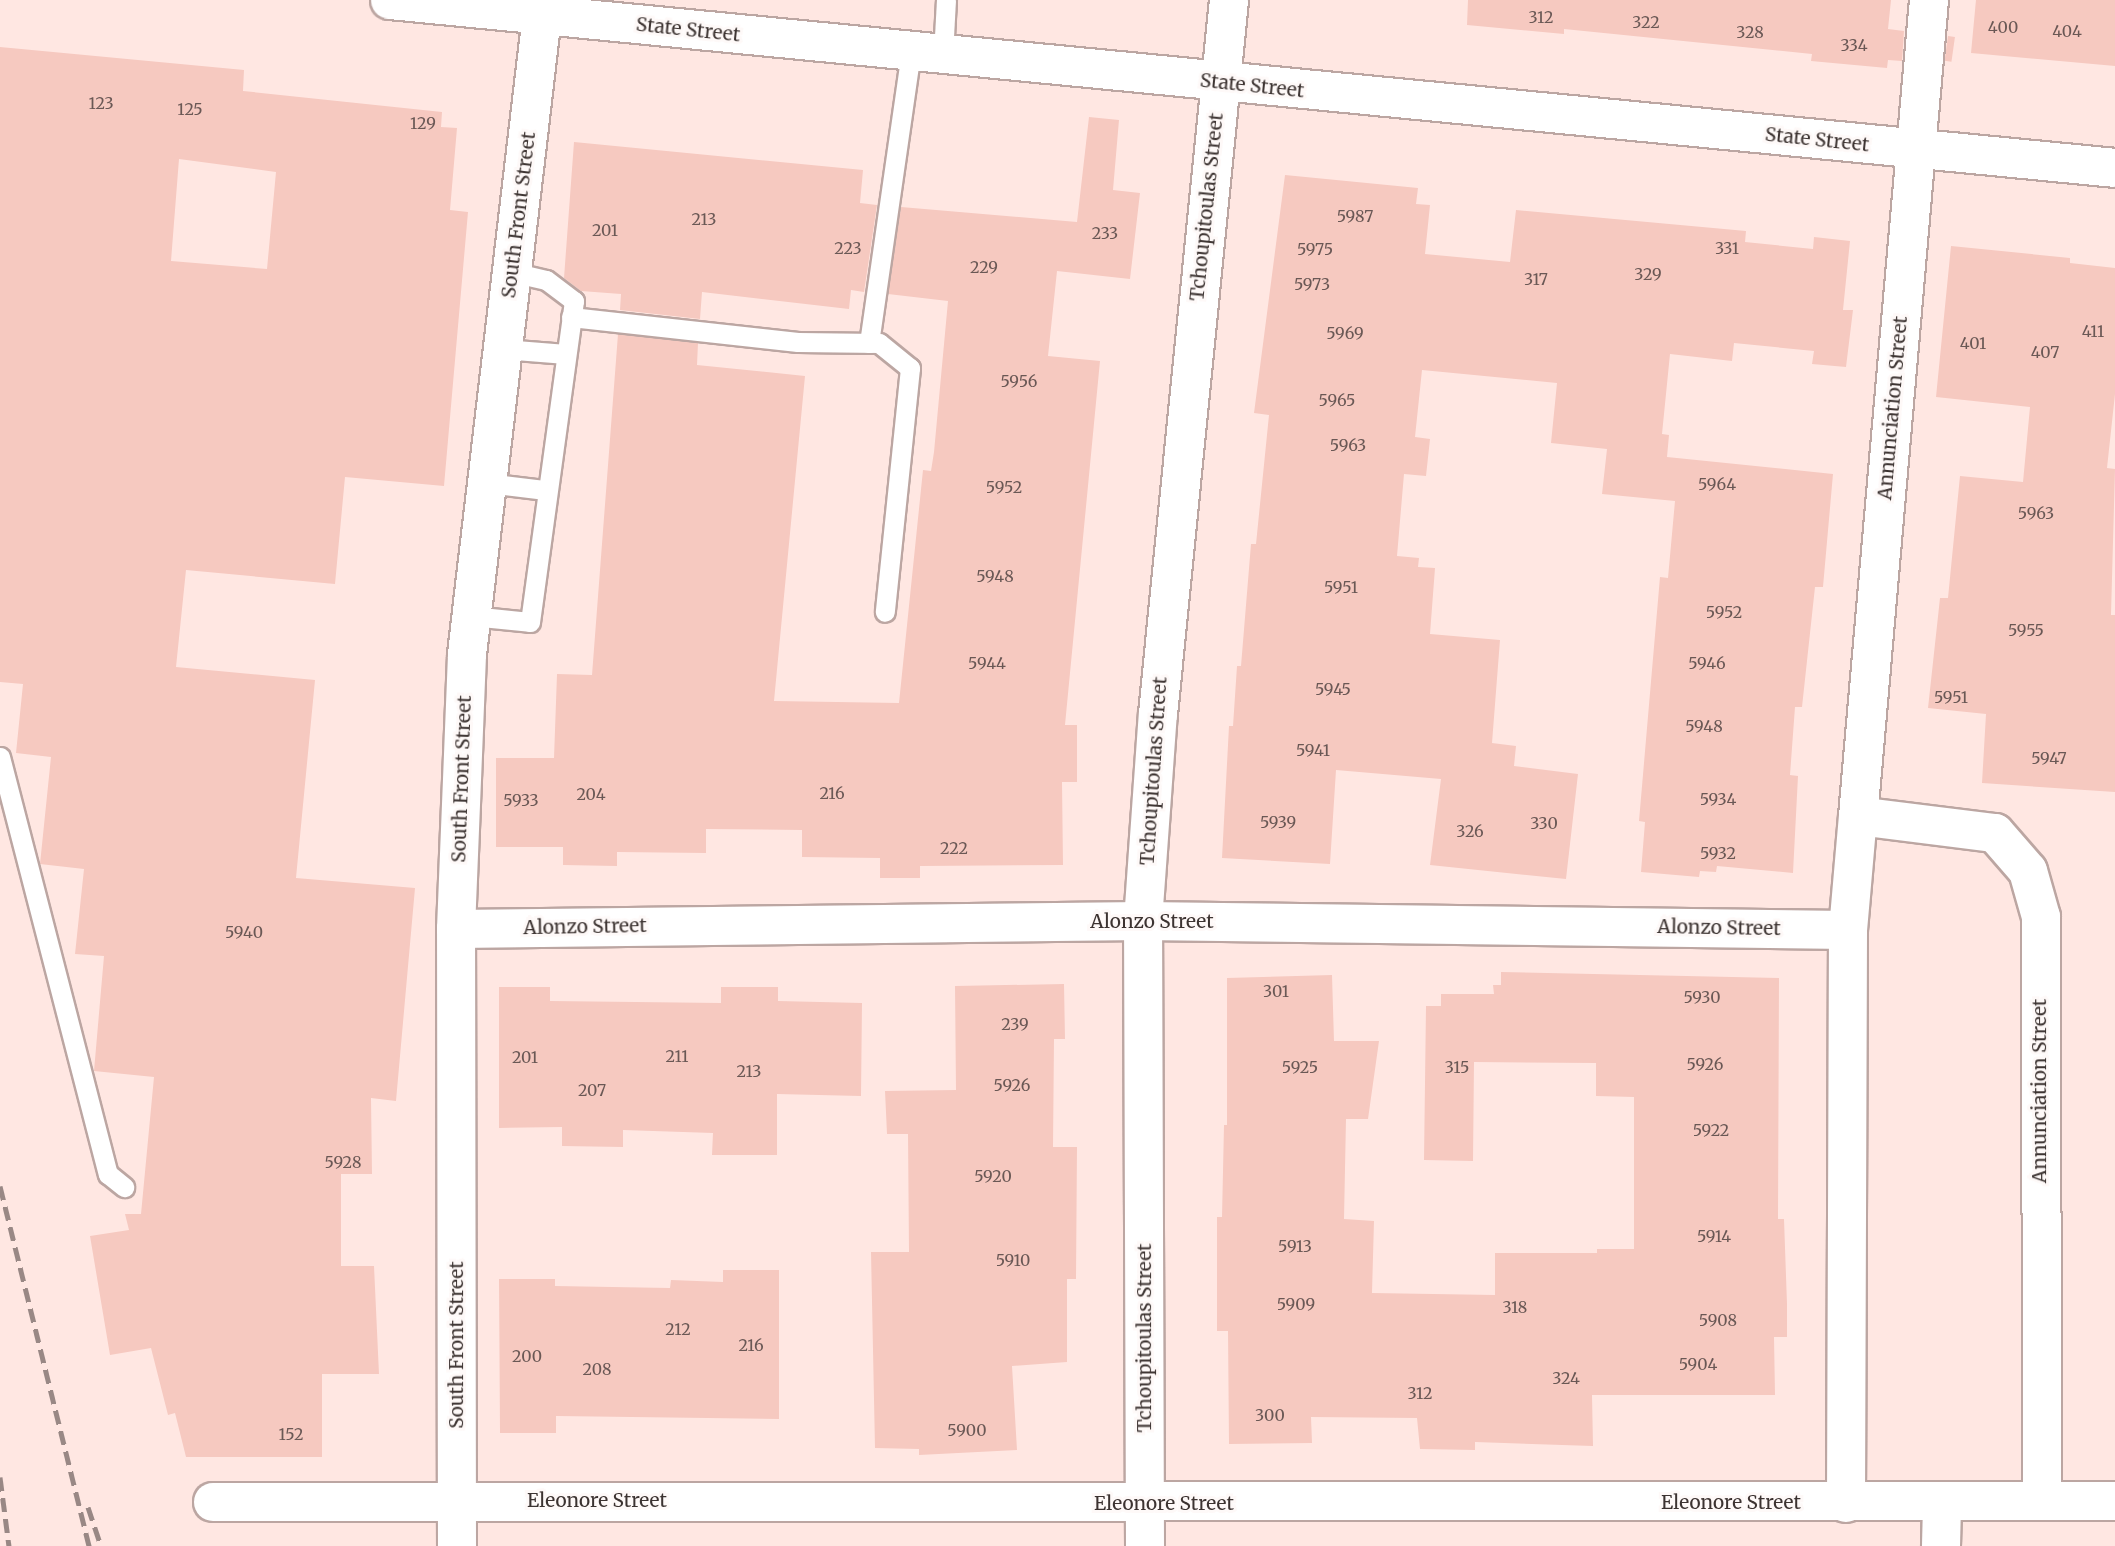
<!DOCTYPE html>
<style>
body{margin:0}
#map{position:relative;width:2115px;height:1546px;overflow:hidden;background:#ffe7e2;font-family:Merriweather,serif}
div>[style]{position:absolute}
.building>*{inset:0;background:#f6c9c0;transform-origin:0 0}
.roads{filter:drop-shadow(2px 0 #bca6a2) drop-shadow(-2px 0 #bca6a2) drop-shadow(0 2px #bca6a2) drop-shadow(0 -2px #bca6a2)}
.service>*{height:19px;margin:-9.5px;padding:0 9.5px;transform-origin:9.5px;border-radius:9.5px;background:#fff}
.minor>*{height:38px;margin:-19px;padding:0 19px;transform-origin:19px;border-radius:19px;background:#fff}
.tertiary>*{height:38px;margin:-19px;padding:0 19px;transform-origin:19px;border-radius:19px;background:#fff}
.rail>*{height:5px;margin-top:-2.5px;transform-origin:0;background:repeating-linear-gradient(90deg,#998885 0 14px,transparent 0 21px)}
span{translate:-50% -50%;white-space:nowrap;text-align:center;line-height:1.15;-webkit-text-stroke:6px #fef9f8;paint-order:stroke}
.number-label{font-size:16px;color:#6a5855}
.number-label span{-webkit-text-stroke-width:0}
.street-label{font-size:19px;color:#3c3331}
</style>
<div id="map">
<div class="building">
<div style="clip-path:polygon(1468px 0,1891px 0,1888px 29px,1904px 31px,1902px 61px,1888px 60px,1887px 68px,1811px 61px,1812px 54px,1564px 29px,1564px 34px,1467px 25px)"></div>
<div style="clip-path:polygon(1976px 0,2115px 0,2115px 66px,1971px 53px)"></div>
<div style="left:1948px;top:36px;width:7px;height:25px;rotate:8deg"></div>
<div style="clip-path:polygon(evenodd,0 47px,244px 70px,243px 91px,442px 112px,441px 127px,457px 128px,450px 210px,468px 212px,444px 486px,345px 477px,335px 584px,186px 570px,176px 667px,315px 680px,296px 878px,415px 888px,396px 1101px,371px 1098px,372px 1174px,341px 1174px,341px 1266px,374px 1266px,379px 1374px,322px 1374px,322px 1457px,186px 1457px,175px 1413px,168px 1415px,151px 1348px,110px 1355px,90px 1236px,129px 1230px,125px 1214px,141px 1214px,154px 1077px,94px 1071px,104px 956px,75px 954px,84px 869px,40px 864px,51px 757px,16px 753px,23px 684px,0 682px,0 47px,179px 159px,276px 172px,267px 269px,171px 261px,179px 159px)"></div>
<div style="clip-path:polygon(1089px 117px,1119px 120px,1113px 190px,1140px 193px,1130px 279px,1057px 271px,1048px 356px,1100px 361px,1065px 725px,1077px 725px,1077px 782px,1062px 782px,1063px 865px,920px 866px,920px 878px,880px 878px,880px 858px,802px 857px,802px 830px,706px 829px,706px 853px,617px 852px,617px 866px,563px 865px,563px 847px,496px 847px,496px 758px,554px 758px,557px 674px,592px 675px,618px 334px,698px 343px,697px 365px,805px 376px,774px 701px,899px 703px,923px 470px,931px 471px,934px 452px,948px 301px,888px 294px,901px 207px,1077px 222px)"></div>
<div style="clip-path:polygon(574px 142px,863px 170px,860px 203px,877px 205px,864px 292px,851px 290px,849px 309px,702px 292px,700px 319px,620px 310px,621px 294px,581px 291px,564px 278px)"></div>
<div style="clip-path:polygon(1285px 175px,1418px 188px,1416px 204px,1430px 205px,1425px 254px,1510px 262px,1516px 210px,1746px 231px,1745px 242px,1813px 249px,1814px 237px,1850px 241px,1843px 310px,1853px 310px,1846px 367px,1812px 364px,1814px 351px,1734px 343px,1732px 361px,1670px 354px,1662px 434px,1669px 435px,1667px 457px,1833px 474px,1823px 587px,1815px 587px,1802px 707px,1795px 707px,1790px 775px,1798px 776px,1793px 873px,1717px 866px,1716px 872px,1700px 871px,1699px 877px,1641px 872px,1645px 822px,1639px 821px,1660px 577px,1668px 578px,1675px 501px,1602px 494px,1607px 449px,1551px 443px,1557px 383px,1422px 370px,1415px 437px,1430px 439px,1426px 476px,1404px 474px,1397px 556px,1419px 558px,1418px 567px,1435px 568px,1430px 634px,1500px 640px,1492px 743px,1516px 746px,1514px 766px,1578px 774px,1566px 879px,1430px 865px,1441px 779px,1336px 770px,1330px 864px,1222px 858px,1229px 726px,1233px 726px,1237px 666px,1241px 666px,1251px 544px,1256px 544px,1269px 415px,1254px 413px)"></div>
<div style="clip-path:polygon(1951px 246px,2070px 258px,2070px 263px,2115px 268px,2115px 394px,2107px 468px,2115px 469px,2111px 615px,2115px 615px,2115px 792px,1982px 783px,1986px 714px,1928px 708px,1940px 598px,1948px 598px,1960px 476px,2023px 482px,2030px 407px,1936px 397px)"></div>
<div style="clip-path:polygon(1501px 972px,1779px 978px,1778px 1219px,1784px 1219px,1787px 1304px,1787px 1337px,1774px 1337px,1775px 1395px,1592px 1395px,1593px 1446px,1475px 1442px,1475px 1450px,1420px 1449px,1417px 1418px,1311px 1417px,1312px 1443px,1229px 1444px,1228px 1331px,1217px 1331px,1217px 1217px,1222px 1217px,1224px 1125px,1227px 1125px,1227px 978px,1332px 975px,1334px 1041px,1379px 1041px,1368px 1119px,1346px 1119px,1344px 1219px,1374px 1221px,1372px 1293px,1495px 1295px,1495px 1253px,1597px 1253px,1597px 1249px,1634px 1249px,1634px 1097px,1596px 1096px,1596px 1063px,1474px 1062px,1473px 1161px,1424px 1160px,1426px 1006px,1441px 1006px,1441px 994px,1494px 994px,1493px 985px,1501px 985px)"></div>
<div style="clip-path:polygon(1064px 984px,1065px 1039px,1054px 1039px,1053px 1147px,1077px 1147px,1076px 1279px,1067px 1279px,1067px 1362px,1012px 1366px,1017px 1450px,919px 1455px,919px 1449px,875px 1448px,871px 1252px,909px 1252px,908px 1134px,887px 1134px,885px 1091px,956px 1090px,955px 986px)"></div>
<div style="clip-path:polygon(499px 987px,550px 987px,550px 1001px,721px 1003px,721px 987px,778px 987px,778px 1001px,862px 1003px,861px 1096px,777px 1094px,777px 1155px,712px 1155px,713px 1133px,623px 1130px,623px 1147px,562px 1146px,562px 1127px,499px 1128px)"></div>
<div style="clip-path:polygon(723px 1270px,779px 1270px,779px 1419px,556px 1416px,556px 1433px,500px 1433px,499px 1279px,555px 1279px,555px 1286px,670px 1288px,671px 1280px,723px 1282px)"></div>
</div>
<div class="roads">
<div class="service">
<div style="left:943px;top:55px;width:55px;rotate:-86.9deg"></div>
<div style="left:571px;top:317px;width:228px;rotate:6.3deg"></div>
<div style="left:798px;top:342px;width:81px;rotate:0.7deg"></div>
<div style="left:879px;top:343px;width:40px;rotate:39deg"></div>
<div style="left:910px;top:368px;width:245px;rotate:95.9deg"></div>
<div style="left:869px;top:343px;width:294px;rotate:-81.8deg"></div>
<div style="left:503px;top:349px;width:63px;rotate:4.5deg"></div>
<div style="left:487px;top:483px;width:58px;rotate:6.9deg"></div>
<div style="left:471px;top:616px;width:59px;rotate:5.8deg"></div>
<div style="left:530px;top:622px;width:324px;rotate:-82.2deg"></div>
<div style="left:574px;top:301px;width:35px;rotate:-143deg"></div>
<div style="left:546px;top:280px;width:35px;rotate:-167deg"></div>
<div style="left:0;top:757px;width:431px;rotate:75.5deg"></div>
<div style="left:108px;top:1174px;width:21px;rotate:39deg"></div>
</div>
<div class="minor">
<div style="left:390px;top:0;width:1733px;rotate:5.56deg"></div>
<div style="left:1929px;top:0;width:819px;rotate:94.97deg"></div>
<div style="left:1858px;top:816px;width:138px;rotate:7.1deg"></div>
<div style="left:1995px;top:833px;width:50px;rotate:49deg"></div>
<div style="left:2028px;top:871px;width:48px;rotate:74.2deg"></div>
<div style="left:2041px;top:917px;width:584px;rotate:89.9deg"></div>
<div style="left:456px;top:929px;width:687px;rotate:-0.67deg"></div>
<div style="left:1143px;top:921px;width:705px;rotate:0.73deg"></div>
<div style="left:213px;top:1502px;width:1902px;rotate:-0.03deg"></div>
<div style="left:1846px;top:1503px;width:573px;rotate:-89.8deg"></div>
<div style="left:1848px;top:930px;width:114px;rotate:-85deg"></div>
<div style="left:457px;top:1546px;width:617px;rotate:-90.09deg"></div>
<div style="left:456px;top:929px;width:275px;rotate:-87.7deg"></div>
<div style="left:467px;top:654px;width:642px;rotate:-83.3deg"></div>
<div style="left:1941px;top:1546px;width:42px;rotate:-88.6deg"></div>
</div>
<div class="tertiary">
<div style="left:1145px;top:1546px;width:625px;rotate:-90.18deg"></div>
<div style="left:1143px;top:921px;width:208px;rotate:-85.9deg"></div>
<div style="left:1158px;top:714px;width:718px;rotate:-84.32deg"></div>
</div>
</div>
<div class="rail">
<div style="left:0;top:1186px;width:371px;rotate:76.1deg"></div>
<div style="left:0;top:1477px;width:70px;rotate:82.6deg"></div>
<div style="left:88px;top:1507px;width:41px;rotate:71.6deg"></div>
</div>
<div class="number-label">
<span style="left:1541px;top:17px">312</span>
<span style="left:1646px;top:22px">322</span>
<span style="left:2003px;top:27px">400</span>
<span style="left:2067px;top:31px">404</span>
<span style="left:1750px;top:32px">328</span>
<span style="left:1854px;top:45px">334</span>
<span style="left:101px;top:103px">123</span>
<span style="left:190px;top:109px">125</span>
<span style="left:423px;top:123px">129</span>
<span style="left:1355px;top:216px">5987</span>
<span style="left:704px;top:219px">213</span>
<span style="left:605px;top:230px">201</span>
<span style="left:1105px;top:233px">233</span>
<span style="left:848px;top:248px">223</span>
<span style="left:1727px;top:248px">331</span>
<span style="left:1315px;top:249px">5975</span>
<span style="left:984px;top:267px">229</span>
<span style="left:1648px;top:274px">329</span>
<span style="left:1536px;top:279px">317</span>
<span style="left:1312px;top:284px">5973</span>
<span style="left:2093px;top:331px">411</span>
<span style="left:1345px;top:333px">5969</span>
<span style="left:1973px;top:343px">401</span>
<span style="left:2045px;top:352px">407</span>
<span style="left:1019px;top:381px">5956</span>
<span style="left:1337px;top:400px">5965</span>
<span style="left:1348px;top:445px">5963</span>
<span style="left:1717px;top:484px">5964</span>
<span style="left:1004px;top:487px">5952</span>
<span style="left:2036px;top:513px">5963</span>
<span style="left:995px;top:576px">5948</span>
<span style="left:1341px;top:587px">5951</span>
<span style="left:1724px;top:612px">5952</span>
<span style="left:2026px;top:630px">5955</span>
<span style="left:987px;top:663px">5944</span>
<span style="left:1707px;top:663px">5946</span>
<span style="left:1333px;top:689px">5945</span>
<span style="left:1951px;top:697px">5951</span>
<span style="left:1704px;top:726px">5948</span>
<span style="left:1313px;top:750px">5941</span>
<span style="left:2049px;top:758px">5947</span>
<span style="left:832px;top:793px">216</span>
<span style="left:591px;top:794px">204</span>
<span style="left:1718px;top:799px">5934</span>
<span style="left:521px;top:800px">5933</span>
<span style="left:1278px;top:822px">5939</span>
<span style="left:1544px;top:823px">330</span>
<span style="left:1470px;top:831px">326</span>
<span style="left:954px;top:848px">222</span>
<span style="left:1718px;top:853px">5932</span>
<span style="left:244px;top:932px">5940</span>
<span style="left:1276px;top:991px">301</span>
<span style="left:1702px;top:997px">5930</span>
<span style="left:1015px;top:1024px">239</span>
<span style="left:677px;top:1056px">211</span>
<span style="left:525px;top:1057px">201</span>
<span style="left:1705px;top:1064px">5926</span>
<span style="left:1300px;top:1067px">5925</span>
<span style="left:1457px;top:1067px">315</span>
<span style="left:749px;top:1071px">213</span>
<span style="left:1012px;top:1085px">5926</span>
<span style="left:592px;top:1090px">207</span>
<span style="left:1711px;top:1130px">5922</span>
<span style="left:343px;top:1162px">5928</span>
<span style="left:993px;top:1176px">5920</span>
<span style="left:1714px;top:1236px">5914</span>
<span style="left:1295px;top:1246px">5913</span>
<span style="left:1013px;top:1260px">5910</span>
<span style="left:1296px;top:1304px">5909</span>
<span style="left:1515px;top:1307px">318</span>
<span style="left:1718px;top:1320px">5908</span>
<span style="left:678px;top:1329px">212</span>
<span style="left:751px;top:1345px">216</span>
<span style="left:527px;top:1356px">200</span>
<span style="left:1698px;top:1364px">5904</span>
<span style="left:597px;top:1369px">208</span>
<span style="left:1566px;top:1378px">324</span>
<span style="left:1420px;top:1393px">312</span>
<span style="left:1270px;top:1415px">300</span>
<span style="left:967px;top:1430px">5900</span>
<span style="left:291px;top:1434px">152</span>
</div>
<div class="street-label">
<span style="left:688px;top:30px;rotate:6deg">State Street</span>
<span style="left:1252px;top:86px;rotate:6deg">State Street</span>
<span style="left:1817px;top:140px;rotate:6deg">State Street</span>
<span style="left:1207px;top:207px;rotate:-84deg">Tchoupitoulas Street</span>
<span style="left:519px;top:215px;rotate:-83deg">South Front Street</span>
<span style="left:1893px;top:408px;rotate:-85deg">Annunciation Street</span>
<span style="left:1154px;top:771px;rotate:-86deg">Tchoupitoulas Street</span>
<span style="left:462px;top:779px;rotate:-88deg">South Front Street</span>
<span style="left:1152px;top:922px">Alonzo Street</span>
<span style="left:585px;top:927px;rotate:-1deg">Alonzo Street</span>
<span style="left:1719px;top:928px;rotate:1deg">Alonzo Street</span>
<span style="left:2040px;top:1091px;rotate:-90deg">Annunciation Street</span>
<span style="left:1145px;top:1338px;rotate:-90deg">Tchoupitoulas Street</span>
<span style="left:457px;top:1345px;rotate:-90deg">South Front Street</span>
<span style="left:597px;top:1501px">Eleonore Street</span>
<span style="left:1731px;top:1503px">Eleonore Street</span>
<span style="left:1164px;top:1504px">Eleonore Street</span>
</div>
</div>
